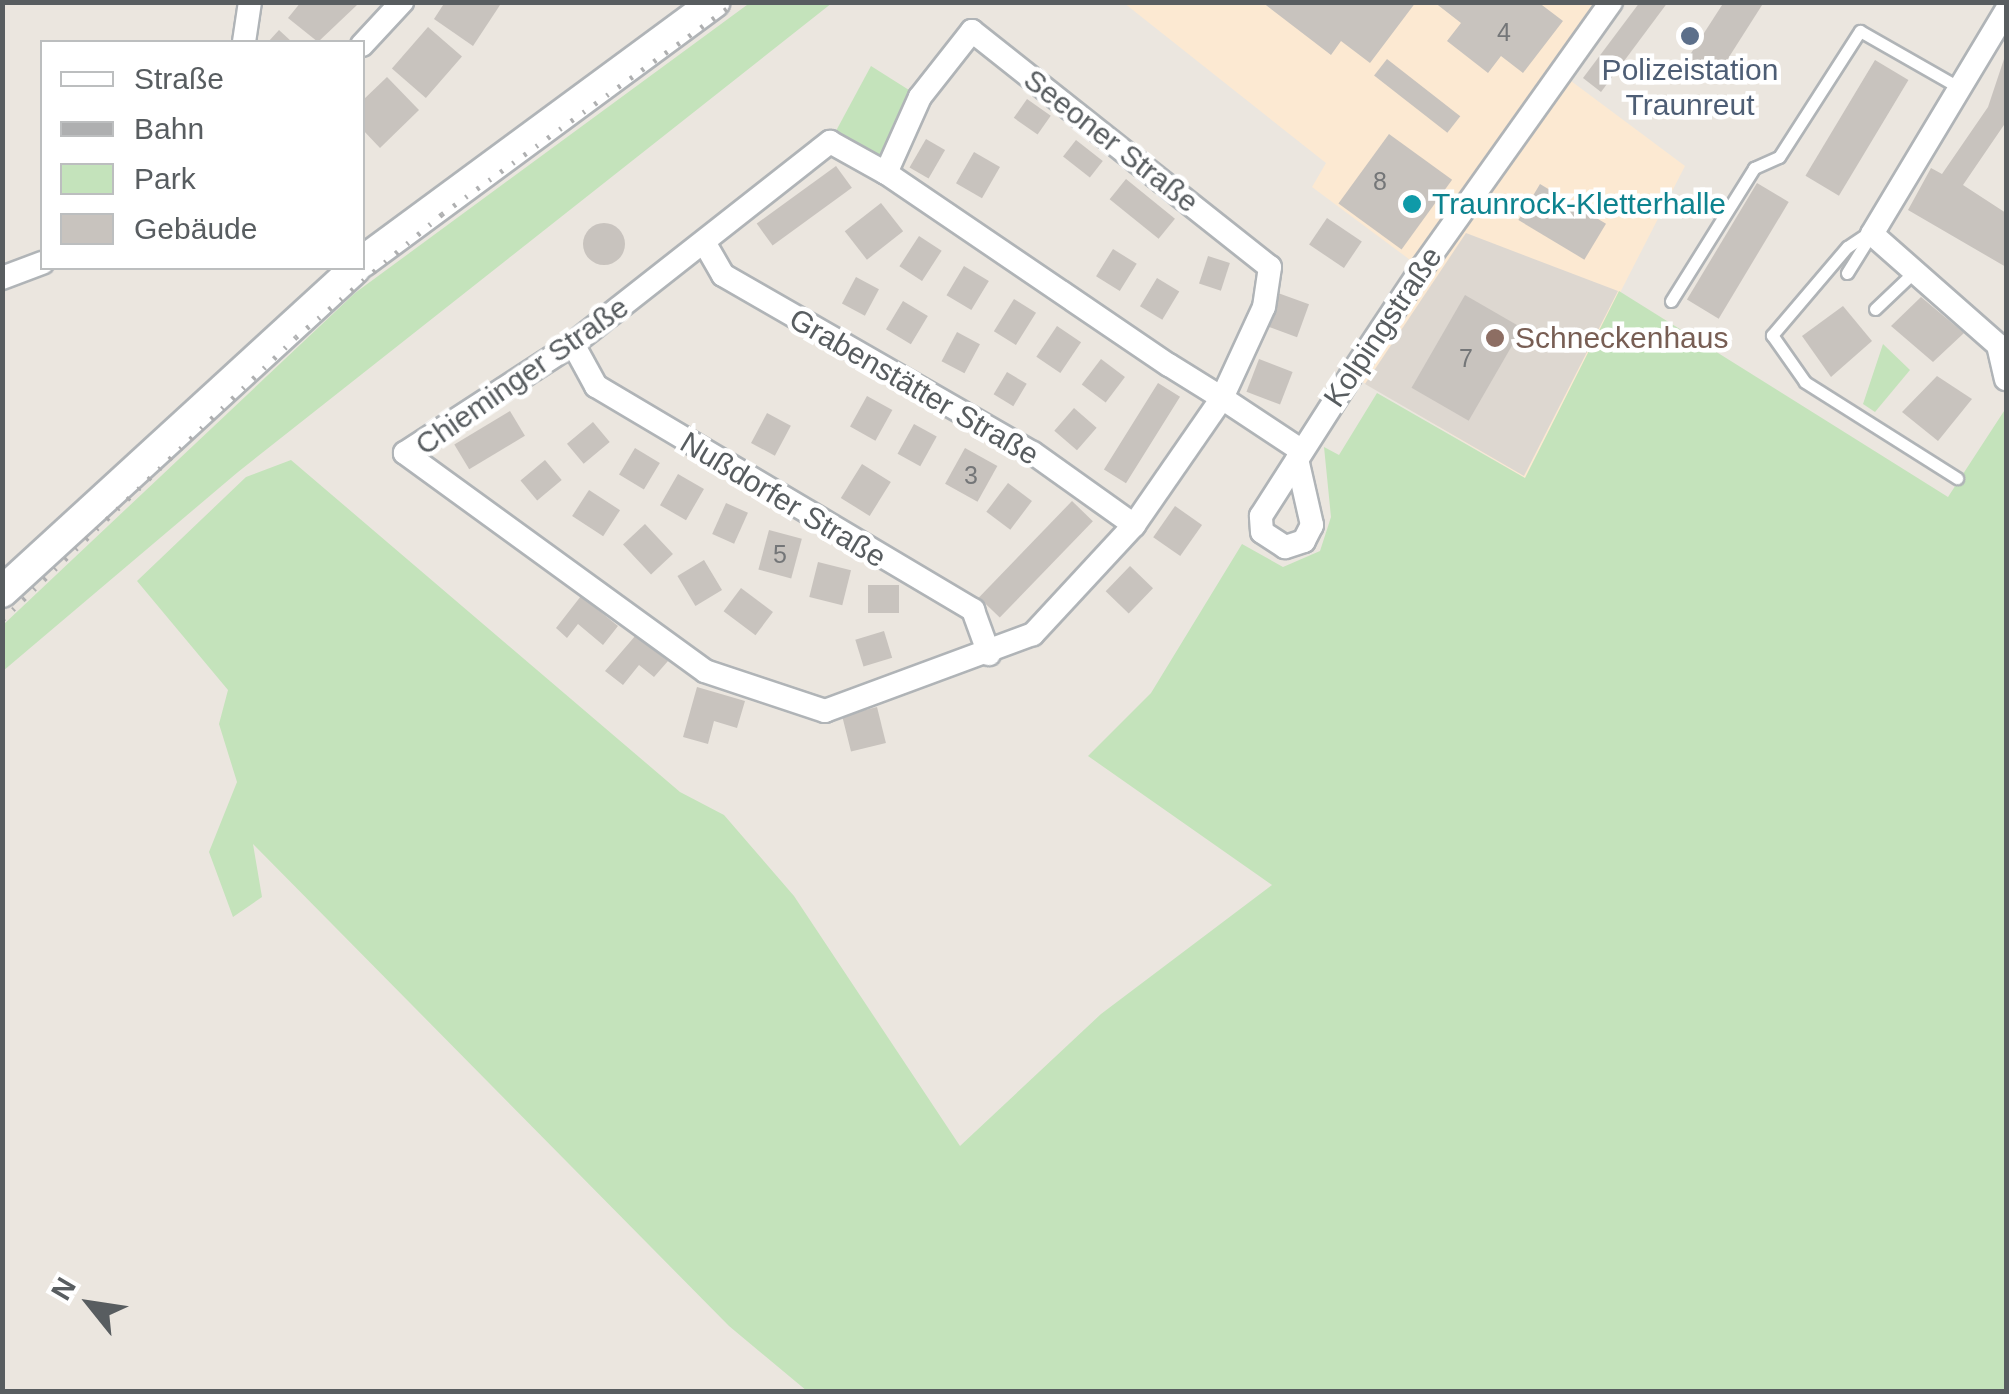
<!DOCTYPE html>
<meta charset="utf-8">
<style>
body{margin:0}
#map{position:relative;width:2009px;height:1394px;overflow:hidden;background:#ebe6df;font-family:Helvetica,sans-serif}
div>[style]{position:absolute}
.commercial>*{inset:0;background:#fce9d2}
.education>*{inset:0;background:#ddd7d0}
.green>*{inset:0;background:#c4e3bb}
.building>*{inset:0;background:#c8c3be;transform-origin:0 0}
.round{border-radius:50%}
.roads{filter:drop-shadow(2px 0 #b0b4b7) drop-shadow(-2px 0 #b0b4b7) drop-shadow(0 2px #b0b4b7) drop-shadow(0 -2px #b0b4b7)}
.lane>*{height:11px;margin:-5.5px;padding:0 5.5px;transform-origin:5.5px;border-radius:5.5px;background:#fff}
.street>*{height:22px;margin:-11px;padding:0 11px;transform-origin:11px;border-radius:11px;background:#fff}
.secondary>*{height:30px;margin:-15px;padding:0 15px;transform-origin:15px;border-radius:15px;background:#fff}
.rail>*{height:5px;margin-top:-2.5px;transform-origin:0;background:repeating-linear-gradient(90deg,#aeafb0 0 2.5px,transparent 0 14.5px)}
.dots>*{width:28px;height:28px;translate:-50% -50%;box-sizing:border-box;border:5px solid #fff;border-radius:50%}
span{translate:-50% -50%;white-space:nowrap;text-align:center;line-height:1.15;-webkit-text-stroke:9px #fff;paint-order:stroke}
.number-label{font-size:25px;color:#747678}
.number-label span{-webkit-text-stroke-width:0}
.service-label{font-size:30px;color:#4e5e75}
.street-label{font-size:30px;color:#585d60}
.culture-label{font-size:30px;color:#0d838f}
.left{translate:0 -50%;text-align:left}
.education-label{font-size:30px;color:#785e54}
.frame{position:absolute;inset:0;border:5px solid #585d60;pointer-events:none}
.legend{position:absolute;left:40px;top:40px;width:325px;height:230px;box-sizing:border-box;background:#fff;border:2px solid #bcbebf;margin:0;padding:12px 18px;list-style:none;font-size:30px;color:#585d60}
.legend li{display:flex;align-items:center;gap:20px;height:50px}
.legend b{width:50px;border:2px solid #bcbebf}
.north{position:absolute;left:40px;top:1254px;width:100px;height:100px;-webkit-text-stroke:8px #fff;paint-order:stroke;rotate:300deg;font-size:28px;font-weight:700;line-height:40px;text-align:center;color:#585d60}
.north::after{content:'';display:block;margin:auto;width:35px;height:45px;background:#585d60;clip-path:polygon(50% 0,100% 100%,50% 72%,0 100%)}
</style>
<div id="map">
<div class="commercial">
<div style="clip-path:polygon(1124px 3px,1613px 3px,1563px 75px,1685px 166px,1525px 478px,1351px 375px,1421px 268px,1312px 187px,1326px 163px)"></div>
</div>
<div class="education">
<div style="clip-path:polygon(1466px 233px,1618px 291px,1524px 476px,1365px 384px)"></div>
</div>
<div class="green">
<div style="clip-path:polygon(751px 2px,832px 3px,238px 472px,3px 671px,3px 625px,355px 293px)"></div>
<div style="clip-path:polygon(871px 66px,920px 97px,886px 173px,830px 142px)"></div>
<div style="clip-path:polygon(1619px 291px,1948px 497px,2006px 408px,2006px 1391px,807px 1391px,729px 1326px,253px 844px,262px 897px,233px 917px,209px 852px,237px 782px,219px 724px,228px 690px,137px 581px,246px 477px,291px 460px,680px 792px,724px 815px,794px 896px,960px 1146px,1101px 1014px,1272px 885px,1088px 756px,1151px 693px,1242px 544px,1283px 567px,1320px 551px,1331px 517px,1324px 447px,1339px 455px,1377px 393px,1525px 478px)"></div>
<div style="clip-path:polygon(1883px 344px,1910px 370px,1875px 412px,1863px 404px)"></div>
</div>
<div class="building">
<div style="clip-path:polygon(301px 2px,354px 2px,357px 5px,318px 42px,288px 18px)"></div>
<div style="clip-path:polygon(445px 2px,502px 2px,473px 46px,434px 19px)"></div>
<div style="clip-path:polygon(1262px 2px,1416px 2px,1370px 63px,1341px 41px,1331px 55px)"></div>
<div style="clip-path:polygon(1434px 2px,1538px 2px,1563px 21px,1523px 73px,1501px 56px,1488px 73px,1447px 41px,1461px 23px)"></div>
<div style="clip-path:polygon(1640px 2px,1668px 2px,1601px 92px,1583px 78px)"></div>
<div style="clip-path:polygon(1724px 2px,1764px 2px,1715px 79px,1686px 61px)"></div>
<div style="left:428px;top:27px;width:45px;height:55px;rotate:41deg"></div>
<div style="clip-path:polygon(279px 30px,292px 42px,268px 42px)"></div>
<div style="clip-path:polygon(2006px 53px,2006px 122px,1963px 185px,2006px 213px,2006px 267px,1908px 210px,1931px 168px,1942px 174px,1988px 107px)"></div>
<div style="left:1387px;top:59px;width:93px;height:21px;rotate:38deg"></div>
<div style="left:1875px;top:60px;width:39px;height:135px;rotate:31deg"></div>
<div style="clip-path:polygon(387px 77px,419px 110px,380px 148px,362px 129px,362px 101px)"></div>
<div style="left:1027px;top:99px;width:29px;height:23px;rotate:35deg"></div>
<div style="left:1389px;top:134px;width:78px;height:86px;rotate:36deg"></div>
<div style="left:926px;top:139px;width:22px;height:33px;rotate:30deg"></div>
<div style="left:1076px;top:140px;width:34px;height:21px;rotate:38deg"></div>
<div style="left:974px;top:152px;width:30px;height:36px;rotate:30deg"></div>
<div style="left:836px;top:166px;width:27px;height:98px;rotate:54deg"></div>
<div style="left:1126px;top:179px;width:63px;height:26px;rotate:39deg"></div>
<div style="left:1757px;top:183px;width:37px;height:136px;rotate:31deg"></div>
<div style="left:1540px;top:184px;width:77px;height:42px;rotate:31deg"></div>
<div style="left:881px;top:203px;width:36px;height:46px;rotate:52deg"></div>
<div style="left:1327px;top:218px;width:42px;height:32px;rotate:34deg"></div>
<div class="round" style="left:583px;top:223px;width:42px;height:42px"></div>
<div style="left:919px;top:236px;width:27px;height:36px;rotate:33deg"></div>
<div style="left:1113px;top:249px;width:28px;height:32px;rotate:32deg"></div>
<div style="left:1208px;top:256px;width:23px;height:29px;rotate:18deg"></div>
<div style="left:964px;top:266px;width:29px;height:34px;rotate:31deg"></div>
<div style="left:856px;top:277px;width:26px;height:30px;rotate:28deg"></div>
<div style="left:1157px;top:278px;width:26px;height:33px;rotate:31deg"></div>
<div style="left:1278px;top:293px;width:33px;height:35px;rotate:20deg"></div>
<div style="left:1465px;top:295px;width:66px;height:107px;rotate:30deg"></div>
<div style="clip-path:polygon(1921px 297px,1964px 333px,1933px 362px,1891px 326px)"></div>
<div style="left:1014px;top:299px;width:26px;height:38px;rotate:32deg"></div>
<div style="left:903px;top:301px;width:29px;height:33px;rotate:31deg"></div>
<div style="clip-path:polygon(1843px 306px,1872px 341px,1831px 377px,1802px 336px)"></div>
<div style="left:1057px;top:326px;width:29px;height:37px;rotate:34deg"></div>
<div style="left:957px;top:332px;width:26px;height:33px;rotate:28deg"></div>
<div style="left:1101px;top:359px;width:30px;height:32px;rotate:37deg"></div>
<div style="left:1259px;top:359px;width:36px;height:35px;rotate:21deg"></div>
<div style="left:1007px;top:372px;width:23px;height:26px;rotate:31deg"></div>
<div style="clip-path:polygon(1937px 376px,1972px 399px,1938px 441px,1902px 412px)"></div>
<div style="left:1158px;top:383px;width:26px;height:102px;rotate:32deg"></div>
<div style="left:867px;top:396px;width:29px;height:35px;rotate:29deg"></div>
<div style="left:1074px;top:408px;width:30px;height:30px;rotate:41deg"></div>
<div style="left:510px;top:411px;width:29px;height:65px;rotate:59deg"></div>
<div style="left:767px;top:413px;width:27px;height:34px;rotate:28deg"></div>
<div style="left:593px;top:422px;width:26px;height:34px;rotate:50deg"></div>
<div style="left:914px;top:424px;width:26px;height:34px;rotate:29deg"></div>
<div style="left:635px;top:448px;width:29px;height:31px;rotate:31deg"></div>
<div style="left:965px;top:448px;width:37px;height:41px;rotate:29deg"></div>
<div style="left:545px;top:460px;width:26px;height:32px;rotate:50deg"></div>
<div style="left:862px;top:464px;width:34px;height:40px;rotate:32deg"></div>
<div style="left:678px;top:474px;width:30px;height:36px;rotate:30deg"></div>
<div style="left:1008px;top:483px;width:30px;height:36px;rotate:37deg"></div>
<div style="left:589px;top:490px;width:37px;height:31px;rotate:33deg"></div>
<div style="left:1072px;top:501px;width:29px;height:134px;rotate:44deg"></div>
<div style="left:726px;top:503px;width:24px;height:34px;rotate:24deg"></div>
<div style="left:1175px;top:506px;width:33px;height:38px;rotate:35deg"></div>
<div style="left:645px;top:524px;width:41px;height:30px;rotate:47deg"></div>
<div style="left:769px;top:530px;width:34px;height:41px;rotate:15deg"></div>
<div style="left:704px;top:560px;width:35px;height:31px;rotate:59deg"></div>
<div style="left:818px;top:562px;width:34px;height:36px;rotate:14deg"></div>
<div style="left:1130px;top:566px;width:32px;height:35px;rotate:44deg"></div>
<div style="left:899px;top:585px;width:28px;height:31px;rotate:90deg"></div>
<div style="left:741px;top:588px;width:40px;height:29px;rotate:37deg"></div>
<div style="clip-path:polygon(581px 596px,618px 626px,603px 645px,578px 624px,567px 638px,556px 628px)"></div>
<div style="left:884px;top:631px;width:28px;height:30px;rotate:73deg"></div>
<div style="clip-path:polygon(636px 635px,668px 661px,654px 677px,639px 665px,623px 685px,605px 671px)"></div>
<div style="clip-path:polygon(697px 687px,745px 701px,737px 728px,714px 721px,708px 744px,683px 737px)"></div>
<div style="left:877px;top:707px;width:37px;height:36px;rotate:76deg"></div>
</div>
<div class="roads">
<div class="lane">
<div style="left:1874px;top:229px;width:32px;rotate:146deg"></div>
<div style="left:1847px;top:247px;width:116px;rotate:130.4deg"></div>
<div style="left:1772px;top:335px;width:57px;rotate:54.9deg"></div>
<div style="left:1805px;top:382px;width:180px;rotate:32.3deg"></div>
<div style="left:1847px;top:273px;width:47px;rotate:-58deg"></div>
<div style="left:1671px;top:301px;width:157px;rotate:-58deg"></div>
<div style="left:1754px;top:168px;width:27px;rotate:-24deg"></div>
<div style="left:1779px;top:157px;width:150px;rotate:-57.3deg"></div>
<div style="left:1860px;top:31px;width:115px;rotate:29.7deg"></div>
<div style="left:1875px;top:309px;width:57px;rotate:-43.6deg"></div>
</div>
<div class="street">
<div style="left:2006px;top:11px;width:260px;rotate:121deg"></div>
<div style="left:1872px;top:234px;width:168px;rotate:41.4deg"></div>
<div style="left:1998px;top:345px;width:35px;rotate:77deg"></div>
<div style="left:244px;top:42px;width:40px;rotate:-81.5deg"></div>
<div style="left:362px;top:45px;width:59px;rotate:-47.1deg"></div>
<div style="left:886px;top:173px;width:83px;rotate:-65.9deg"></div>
<div style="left:920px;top:97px;width:84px;rotate:-51.8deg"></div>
<div style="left:972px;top:31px;width:380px;rotate:38.4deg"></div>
<div style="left:1270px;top:267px;width:40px;rotate:98.5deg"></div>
<div style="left:1264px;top:307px;width:100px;rotate:114.8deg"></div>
<div style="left:1222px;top:398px;width:155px;rotate:124.7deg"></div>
<div style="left:1134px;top:525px;width:149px;rotate:132.8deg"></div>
<div style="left:1033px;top:634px;width:222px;rotate:159.7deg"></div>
<div style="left:825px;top:711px;width:126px;rotate:-161.6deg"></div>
<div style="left:705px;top:671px;width:371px;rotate:-144deg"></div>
<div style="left:405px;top:453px;width:200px;rotate:-33deg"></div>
<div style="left:573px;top:344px;width:327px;rotate:-38.2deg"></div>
<div style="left:830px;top:142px;width:64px;rotate:29deg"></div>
<div style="left:886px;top:173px;width:342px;rotate:34.2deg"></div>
<div style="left:1169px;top:365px;width:62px;rotate:31.9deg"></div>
<div style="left:1222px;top:398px;width:96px;rotate:33.5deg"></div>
<div style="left:704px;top:242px;width:38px;rotate:60deg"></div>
<div style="left:723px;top:275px;width:357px;rotate:29.9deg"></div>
<div style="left:1033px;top:453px;width:124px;rotate:35.5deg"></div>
<div style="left:2px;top:278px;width:43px;rotate:-20.6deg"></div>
<div style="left:573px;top:344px;width:48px;rotate:61.3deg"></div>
<div style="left:596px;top:386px;width:439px;rotate:30.7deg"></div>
<div style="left:973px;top:610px;width:47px;rotate:70deg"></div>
<div style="left:1297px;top:459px;width:68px;rotate:77.2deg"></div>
<div style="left:1312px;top:525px;width:18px;rotate:117deg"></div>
<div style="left:1304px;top:541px;width:20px;rotate:162deg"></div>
<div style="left:1285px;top:547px;width:27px;rotate:-147deg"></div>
<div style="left:1262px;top:532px;width:16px;rotate:-94deg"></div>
<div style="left:1261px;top:516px;width:167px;rotate:-57.4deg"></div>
<div style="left:1351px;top:375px;width:128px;rotate:-56.4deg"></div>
<div style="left:1422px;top:268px;width:326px;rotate:-54.6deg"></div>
</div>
<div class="secondary">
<div style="left:362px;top:262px;width:438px;rotate:-36.4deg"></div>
<div style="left:2px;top:592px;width:479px;rotate:-42.5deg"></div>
</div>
</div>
<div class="rail">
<div style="left:2px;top:620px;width:408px;rotate:-43.9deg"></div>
<div style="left:296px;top:337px;width:191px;rotate:-40.1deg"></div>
<div style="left:442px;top:214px;width:362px;rotate:-35.8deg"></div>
</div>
<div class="dots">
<div style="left:1690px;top:36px;background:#5c6f8a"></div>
<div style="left:1412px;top:204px;background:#0f9aa8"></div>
<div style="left:1495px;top:338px;background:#8d6e63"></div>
</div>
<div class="number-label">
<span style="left:1504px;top:32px">4</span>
<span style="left:1380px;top:181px">8</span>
<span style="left:1466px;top:358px">7</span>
<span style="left:971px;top:475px">3</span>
<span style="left:780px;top:554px">5</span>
</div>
<div class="service-label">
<span style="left:1690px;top:87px">Polizeistation<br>Traunreut</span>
</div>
<div class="street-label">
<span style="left:1111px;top:141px;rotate:38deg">Seeoner Straße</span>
<span style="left:1383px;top:327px;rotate:-56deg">Kolpingstraße</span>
<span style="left:522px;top:376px;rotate:-35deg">Chieminger Straße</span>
<span style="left:914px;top:387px;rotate:30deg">Grabenstätter Straße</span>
<span style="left:783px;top:500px;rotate:31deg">Nußdorfer Straße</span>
</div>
<div class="culture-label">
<span class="left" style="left:1432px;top:204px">Traunrock-Kletterhalle</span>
</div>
<div class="education-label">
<span class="left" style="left:1515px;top:338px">Schneckenhaus</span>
</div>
<div class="frame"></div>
<ul class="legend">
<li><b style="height:12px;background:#fff"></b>Straße</li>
<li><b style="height:12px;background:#aeafb0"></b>Bahn</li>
<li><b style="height:28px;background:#c4e3bb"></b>Park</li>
<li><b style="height:28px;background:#c8c3be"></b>Gebäude</li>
</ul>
<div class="north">N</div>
</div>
